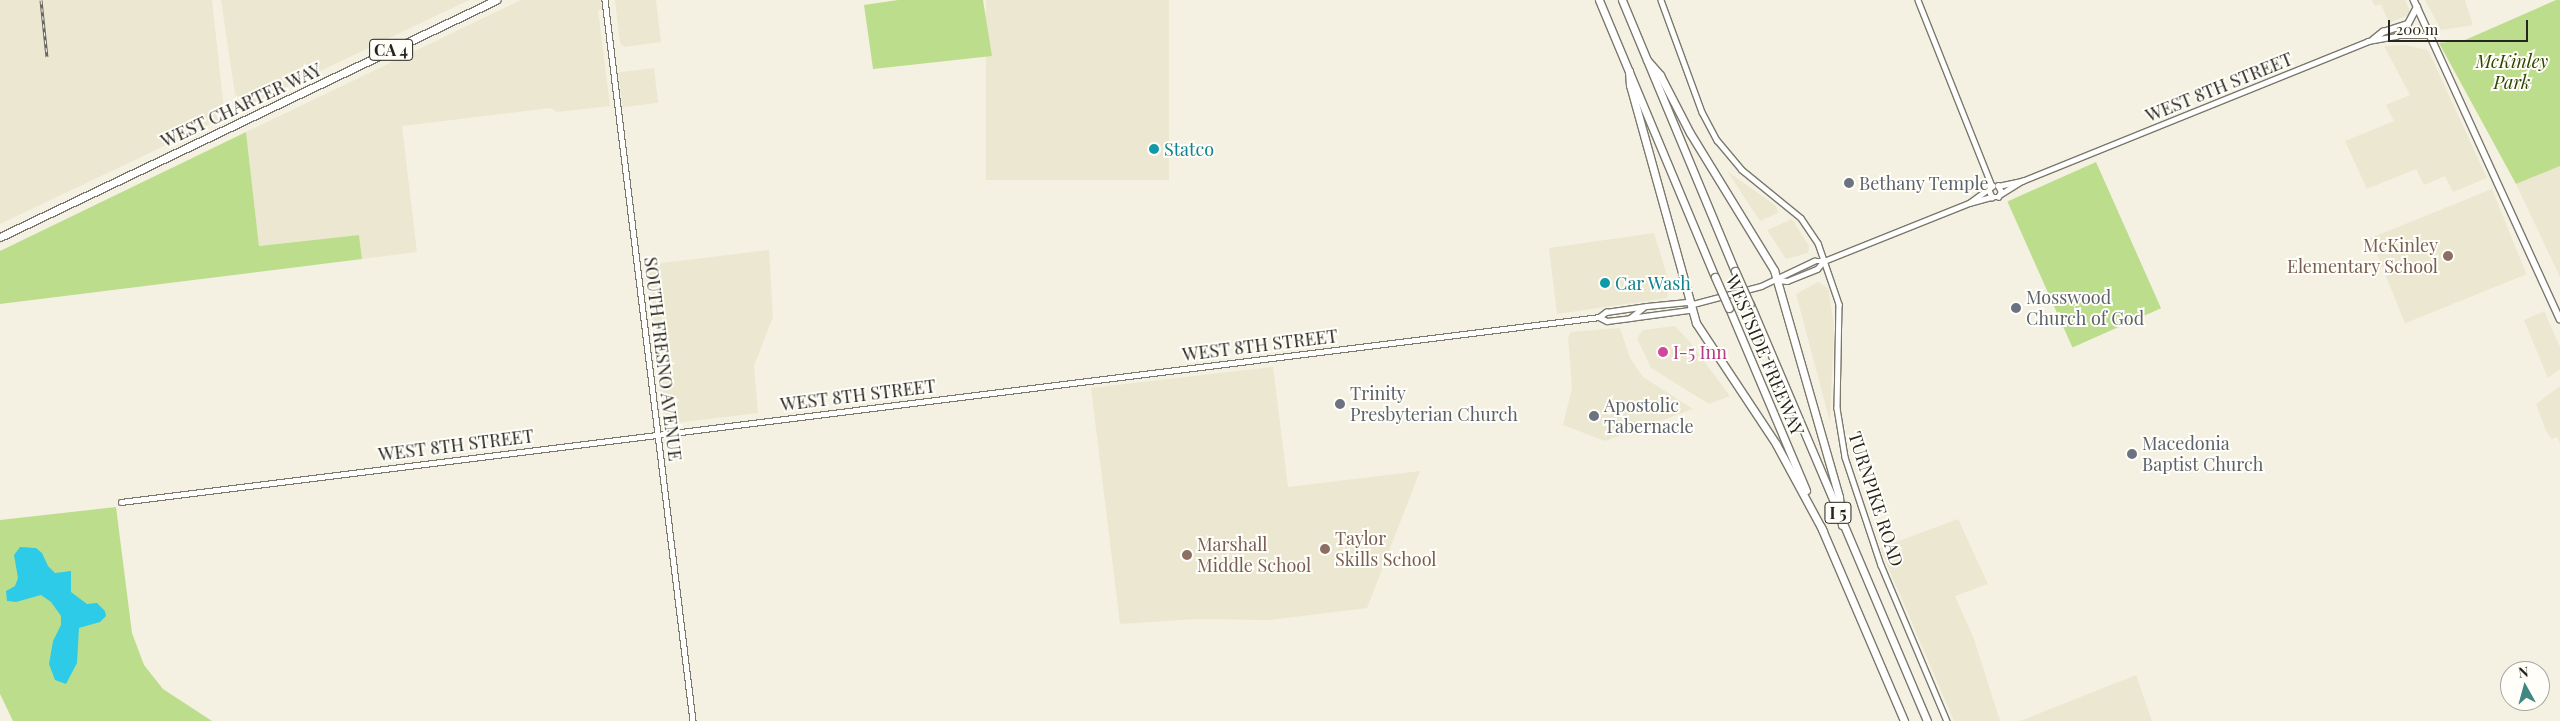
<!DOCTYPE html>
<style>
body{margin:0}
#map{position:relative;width:2560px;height:721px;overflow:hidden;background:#f4f1e2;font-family:"Playfair Display",serif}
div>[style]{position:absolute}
.built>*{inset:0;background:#ece7d1;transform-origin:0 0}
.green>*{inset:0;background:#bcde8c;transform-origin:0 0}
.water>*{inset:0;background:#2ecbe8}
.roads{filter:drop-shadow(1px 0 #7b796c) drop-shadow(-1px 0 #7b796c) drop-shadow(0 1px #7b796c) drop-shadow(0 -1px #7b796c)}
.minor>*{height:4.5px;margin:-2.25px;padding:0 2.25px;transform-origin:2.25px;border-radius:2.25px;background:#fff}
.major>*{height:5.5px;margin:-2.75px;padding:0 2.75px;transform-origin:2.75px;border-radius:2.75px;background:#fff}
.highway>*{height:7px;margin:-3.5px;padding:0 3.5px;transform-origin:3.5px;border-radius:3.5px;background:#fff}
.rail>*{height:3px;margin-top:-1.5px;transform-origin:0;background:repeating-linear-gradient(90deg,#fffef8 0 4px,#69685f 0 8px);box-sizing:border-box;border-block:1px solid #69685f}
.bridges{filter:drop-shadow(1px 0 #7b796c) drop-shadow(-1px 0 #7b796c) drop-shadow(0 1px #7b796c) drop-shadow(0 -1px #7b796c)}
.highway-bridge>*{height:7px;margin:-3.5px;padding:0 3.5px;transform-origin:3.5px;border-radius:3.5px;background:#fff}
.dots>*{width:14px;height:14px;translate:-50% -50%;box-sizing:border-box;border:2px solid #fffef8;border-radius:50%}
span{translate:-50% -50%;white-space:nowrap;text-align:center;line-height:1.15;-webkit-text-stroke:4px #fffef8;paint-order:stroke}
.shield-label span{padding:1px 4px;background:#fffef8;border:1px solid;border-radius:4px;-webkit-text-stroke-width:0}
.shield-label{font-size:16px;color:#262520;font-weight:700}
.park-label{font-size:18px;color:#2f4500;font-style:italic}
.street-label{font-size:18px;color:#262520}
.culture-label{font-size:18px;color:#0d838f}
.left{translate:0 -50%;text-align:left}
.worship-label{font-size:18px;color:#5b616d}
.education-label{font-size:18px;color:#785e54}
.right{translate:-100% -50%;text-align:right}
.hotel-label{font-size:18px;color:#b23c85}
.north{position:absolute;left:2500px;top:661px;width:50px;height:50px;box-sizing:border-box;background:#fffef8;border:1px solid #a8a7a2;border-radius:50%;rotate:353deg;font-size:14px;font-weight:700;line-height:20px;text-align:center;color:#262520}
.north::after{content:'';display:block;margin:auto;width:18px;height:22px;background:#408781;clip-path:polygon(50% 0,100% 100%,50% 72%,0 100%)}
.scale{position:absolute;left:2388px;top:20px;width:140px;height:22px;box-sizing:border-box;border:2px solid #262520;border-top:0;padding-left:6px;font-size:15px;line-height:18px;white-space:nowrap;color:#262520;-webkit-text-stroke:4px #fffef8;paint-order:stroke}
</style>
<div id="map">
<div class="built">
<div style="clip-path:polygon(0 0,212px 0,224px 109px,217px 121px,0 224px)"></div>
<div style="clip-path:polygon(221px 0,469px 0,245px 107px,236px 101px)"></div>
<div style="clip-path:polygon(521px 0,600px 0,602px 9px,598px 10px,610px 106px,557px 112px,551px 108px,402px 126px,417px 252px,362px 259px,359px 235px,259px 246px,246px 132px)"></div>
<div style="clip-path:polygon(615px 0,656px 0,661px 42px,625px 47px,620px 43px)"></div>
<div style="left:986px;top:0;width:183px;height:180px"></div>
<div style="clip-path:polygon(2372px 0,2405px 0,2411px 14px,2389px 23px,2381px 4px,2375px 6px)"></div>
<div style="clip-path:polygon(2425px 0,2465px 0,2473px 25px,2441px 30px)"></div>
<div style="clip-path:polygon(2405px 45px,2428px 50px,2487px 178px,2453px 192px,2445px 176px,2424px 185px,2416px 169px,2367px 189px,2345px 141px,2394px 121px,2386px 105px,2410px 95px,2384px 46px)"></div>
<div style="left:654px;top:68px;width:35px;height:36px;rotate:83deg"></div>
<div style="clip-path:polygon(2560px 165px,2560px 277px,2516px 184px)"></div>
<div style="clip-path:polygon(1727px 171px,1776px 206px,1778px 213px,1760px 221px)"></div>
<div style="left:2492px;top:189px;width:92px;height:131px;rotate:68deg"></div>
<div style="clip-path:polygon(1792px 219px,1809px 246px,1808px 253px,1786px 259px,1767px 230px)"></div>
<div style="clip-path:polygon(1654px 233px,1670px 285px,1667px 298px,1557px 314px,1549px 248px)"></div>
<div style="clip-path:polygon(769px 250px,773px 317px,754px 366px,758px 413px,668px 424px,664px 420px,645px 265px)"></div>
<div style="clip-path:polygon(1818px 282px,1828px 288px,1834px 325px,1830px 422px,1796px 294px)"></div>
<div style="clip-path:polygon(2544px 311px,2560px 347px,2560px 369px,2548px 378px,2524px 320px)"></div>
<div style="clip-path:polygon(1675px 326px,1689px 341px,1730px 396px,1709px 404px,1651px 368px,1637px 338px,1643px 330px)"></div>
<div style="clip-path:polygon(1620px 328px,1630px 358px,1643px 377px,1693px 409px,1605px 441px,1563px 425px,1572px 388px,1568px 337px,1571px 332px)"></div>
<div style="clip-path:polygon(1273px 367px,1288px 487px,1420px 471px,1367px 608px,1270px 620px,1197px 619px,1120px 624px,1091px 388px)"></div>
<div style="clip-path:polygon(2560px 386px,2560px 443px,2557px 437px,2552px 439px,2546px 431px,2536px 404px)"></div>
<div style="clip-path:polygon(1958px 519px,1988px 584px,1955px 596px,1974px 639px,2000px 721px,1954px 721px,1880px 548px)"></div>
<div style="clip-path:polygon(2136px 675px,2152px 721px,2020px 721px)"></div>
</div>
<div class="green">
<div style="clip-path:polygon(898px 0,983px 0,992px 56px,873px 69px,864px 5px)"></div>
<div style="clip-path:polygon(2556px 0,2560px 0,2560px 166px,2516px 184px,2439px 43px,2465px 40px)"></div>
<div style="clip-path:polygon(246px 132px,259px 246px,359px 235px,362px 259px,0 304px,0 251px)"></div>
<div style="left:2096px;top:162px;width:160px;height:97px;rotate:66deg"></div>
<div style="clip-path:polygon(116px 507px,132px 633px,144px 665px,163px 689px,212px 721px,13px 721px,0 694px,0 520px)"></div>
</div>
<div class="water">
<div style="clip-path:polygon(20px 547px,36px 548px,42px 553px,48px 566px,55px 573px,71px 571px,71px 592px,87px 604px,97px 603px,105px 611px,106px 616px,100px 622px,79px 628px,77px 663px,66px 684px,55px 680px,49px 664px,53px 641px,61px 625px,61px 616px,51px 602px,41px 595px,16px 602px,7px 601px,6px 591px,15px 586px,18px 578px,14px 555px)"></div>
</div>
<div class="roads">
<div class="minor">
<div style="left:605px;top:0;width:726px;rotate:83.04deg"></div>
<div style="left:1661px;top:0;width:119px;rotate:69.9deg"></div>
<div style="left:1702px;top:112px;width:32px;rotate:62deg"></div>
<div style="left:1717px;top:140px;width:38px;rotate:50deg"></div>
<div style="left:1741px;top:169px;width:77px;rotate:39.2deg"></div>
<div style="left:1801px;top:218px;width:30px;rotate:56deg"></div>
<div style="left:1818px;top:243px;width:65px;rotate:71deg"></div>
<div style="left:1839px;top:304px;width:104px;rotate:91.1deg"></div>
<div style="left:1837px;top:408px;width:50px;rotate:80.7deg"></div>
<div style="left:1845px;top:457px;width:114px;rotate:71.6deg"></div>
<div style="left:1881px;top:565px;width:169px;rotate:67.1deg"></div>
<div style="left:1918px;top:0;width:200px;rotate:68.3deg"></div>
<div style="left:1998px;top:186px;width:25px;rotate:-12deg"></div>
<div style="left:2022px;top:181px;width:373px;rotate:-22deg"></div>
<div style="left:2368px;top:41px;width:29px;rotate:-10deg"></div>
<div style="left:2397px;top:36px;width:33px"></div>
<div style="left:1989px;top:190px;width:8px;rotate:67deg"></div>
<div style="left:1992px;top:197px;width:6px"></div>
<div style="left:1998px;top:197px;width:6px;rotate:-59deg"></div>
<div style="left:2001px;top:192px;width:7px;rotate:-117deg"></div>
<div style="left:2001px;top:194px;width:25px;rotate:-32deg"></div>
<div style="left:1969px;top:203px;width:24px;rotate:-15deg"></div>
<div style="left:1777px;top:280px;width:10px;rotate:6deg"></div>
<div style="left:1787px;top:281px;width:32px;rotate:-22deg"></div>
<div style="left:1817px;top:269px;width:11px;rotate:-49deg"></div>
<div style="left:1824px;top:261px;width:156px;rotate:-21.8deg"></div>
<div style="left:1969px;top:203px;width:29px;rotate:-36deg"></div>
<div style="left:1599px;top:317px;width:9px;rotate:27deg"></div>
<div style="left:1607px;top:321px;width:23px;rotate:-7deg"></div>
<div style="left:1630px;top:318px;width:60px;rotate:-7.7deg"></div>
<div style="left:1689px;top:310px;width:5px;rotate:-53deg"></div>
<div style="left:1630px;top:318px;width:16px;rotate:-38deg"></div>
<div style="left:121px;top:502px;width:1490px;rotate:-7.13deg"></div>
<div style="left:1599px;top:317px;width:9px;rotate:-36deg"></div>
<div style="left:1606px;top:312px;width:41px;rotate:-8.3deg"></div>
<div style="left:1647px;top:306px;width:40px;rotate:-5.7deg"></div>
<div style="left:1687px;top:302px;width:6px;rotate:18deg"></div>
<div style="left:1693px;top:304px;width:70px;rotate:-14.8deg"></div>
<div style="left:1761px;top:286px;width:59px;rotate:-25.3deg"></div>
<div style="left:1814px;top:261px;width:10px"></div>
</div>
<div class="major">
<div style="left:2414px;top:0;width:351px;rotate:65.4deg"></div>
<div style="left:2373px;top:40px;width:13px;rotate:-39deg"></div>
<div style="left:2383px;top:32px;width:26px;rotate:-18deg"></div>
<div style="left:2408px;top:24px;width:19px;rotate:-62deg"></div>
</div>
<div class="highway">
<div style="left:1599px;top:0;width:300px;rotate:67.3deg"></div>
<div style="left:1622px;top:0;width:294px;rotate:67.4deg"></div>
<div style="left:1647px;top:60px;width:20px;rotate:49deg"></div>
<div style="left:1660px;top:75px;width:65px;rotate:62.7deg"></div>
<div style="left:1690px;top:133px;width:161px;rotate:58.5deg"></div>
<div style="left:1774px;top:270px;width:236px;rotate:74deg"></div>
<div style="left:1839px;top:497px;width:28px;rotate:84deg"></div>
<div style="left:1629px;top:71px;width:14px;rotate:86deg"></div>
<div style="left:1630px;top:85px;width:247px;rotate:74.5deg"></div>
<div style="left:1696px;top:323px;width:145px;rotate:56.5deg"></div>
<div style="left:1776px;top:444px;width:99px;rotate:61.6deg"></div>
<div style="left:0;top:237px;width:550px;rotate:-25.54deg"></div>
<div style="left:1750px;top:304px;width:453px;rotate:67deg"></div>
<div style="left:1729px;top:308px;width:198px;rotate:67.1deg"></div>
<div style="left:1821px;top:527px;width:211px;rotate:66.8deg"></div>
</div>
</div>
<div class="rail">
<div style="left:41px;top:0;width:57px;rotate:84deg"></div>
</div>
<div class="bridges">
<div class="highway-bridge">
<div style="left:1735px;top:271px;width:36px;rotate:66deg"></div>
<div style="left:1715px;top:277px;width:34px;rotate:66deg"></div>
</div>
</div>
<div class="dots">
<div style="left:1154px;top:149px;background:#0f9aa8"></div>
<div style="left:1849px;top:183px;background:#6b7280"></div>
<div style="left:2448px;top:256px;background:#8d6e63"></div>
<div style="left:1605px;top:283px;background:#0f9aa8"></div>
<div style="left:2016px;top:308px;background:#6b7280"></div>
<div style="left:1663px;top:352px;background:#d1479c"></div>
<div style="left:1340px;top:404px;background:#6b7280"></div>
<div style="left:1594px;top:416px;background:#6b7280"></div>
<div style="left:2132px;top:454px;background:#6b7280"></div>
<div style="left:1325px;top:549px;background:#8d6e63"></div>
<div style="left:1187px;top:555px;background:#8d6e63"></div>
</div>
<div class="shield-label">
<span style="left:391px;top:50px">CA 4</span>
<span style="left:1838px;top:513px">I 5</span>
</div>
<div class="park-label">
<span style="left:2512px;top:72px">McKinley<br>Park</span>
</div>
<div class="street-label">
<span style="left:2219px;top:87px;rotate:-22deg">WEST 8TH STREET</span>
<span style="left:241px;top:105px;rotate:-25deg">WEST CHARTER WAY</span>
<span style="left:1260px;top:345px;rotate:-7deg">WEST 8TH STREET</span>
<span style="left:1765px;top:355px;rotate:67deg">WESTSIDE FREEWAY</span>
<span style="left:663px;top:359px;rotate:83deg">SOUTH FRESNO AVENUE</span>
<span style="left:858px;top:395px;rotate:-7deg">WEST 8TH STREET</span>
<span style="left:456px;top:445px;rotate:-7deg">WEST 8TH STREET</span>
<span style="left:1876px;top:499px;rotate:72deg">TURNPIKE ROAD</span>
</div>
<div class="culture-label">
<span class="left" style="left:1164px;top:149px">Statco</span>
<span class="left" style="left:1615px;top:283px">Car Wash</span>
</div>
<div class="worship-label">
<span class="left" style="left:1859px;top:183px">Bethany Temple</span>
<span class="left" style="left:2026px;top:308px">Mosswood<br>Church of God</span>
<span class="left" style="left:1350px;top:404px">Trinity<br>Presbyterian Church</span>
<span class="left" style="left:1604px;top:416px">Apostolic<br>Tabernacle</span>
<span class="left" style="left:2142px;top:454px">Macedonia<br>Baptist Church</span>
</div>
<div class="education-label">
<span class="right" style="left:2438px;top:256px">McKinley<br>Elementary School</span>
<span class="left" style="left:1335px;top:549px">Taylor<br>Skills School</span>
<span class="left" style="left:1197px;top:555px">Marshall<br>Middle School</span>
</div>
<div class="hotel-label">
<span class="left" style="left:1673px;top:352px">I-5 Inn</span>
</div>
<div class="north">N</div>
<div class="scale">200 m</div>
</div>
